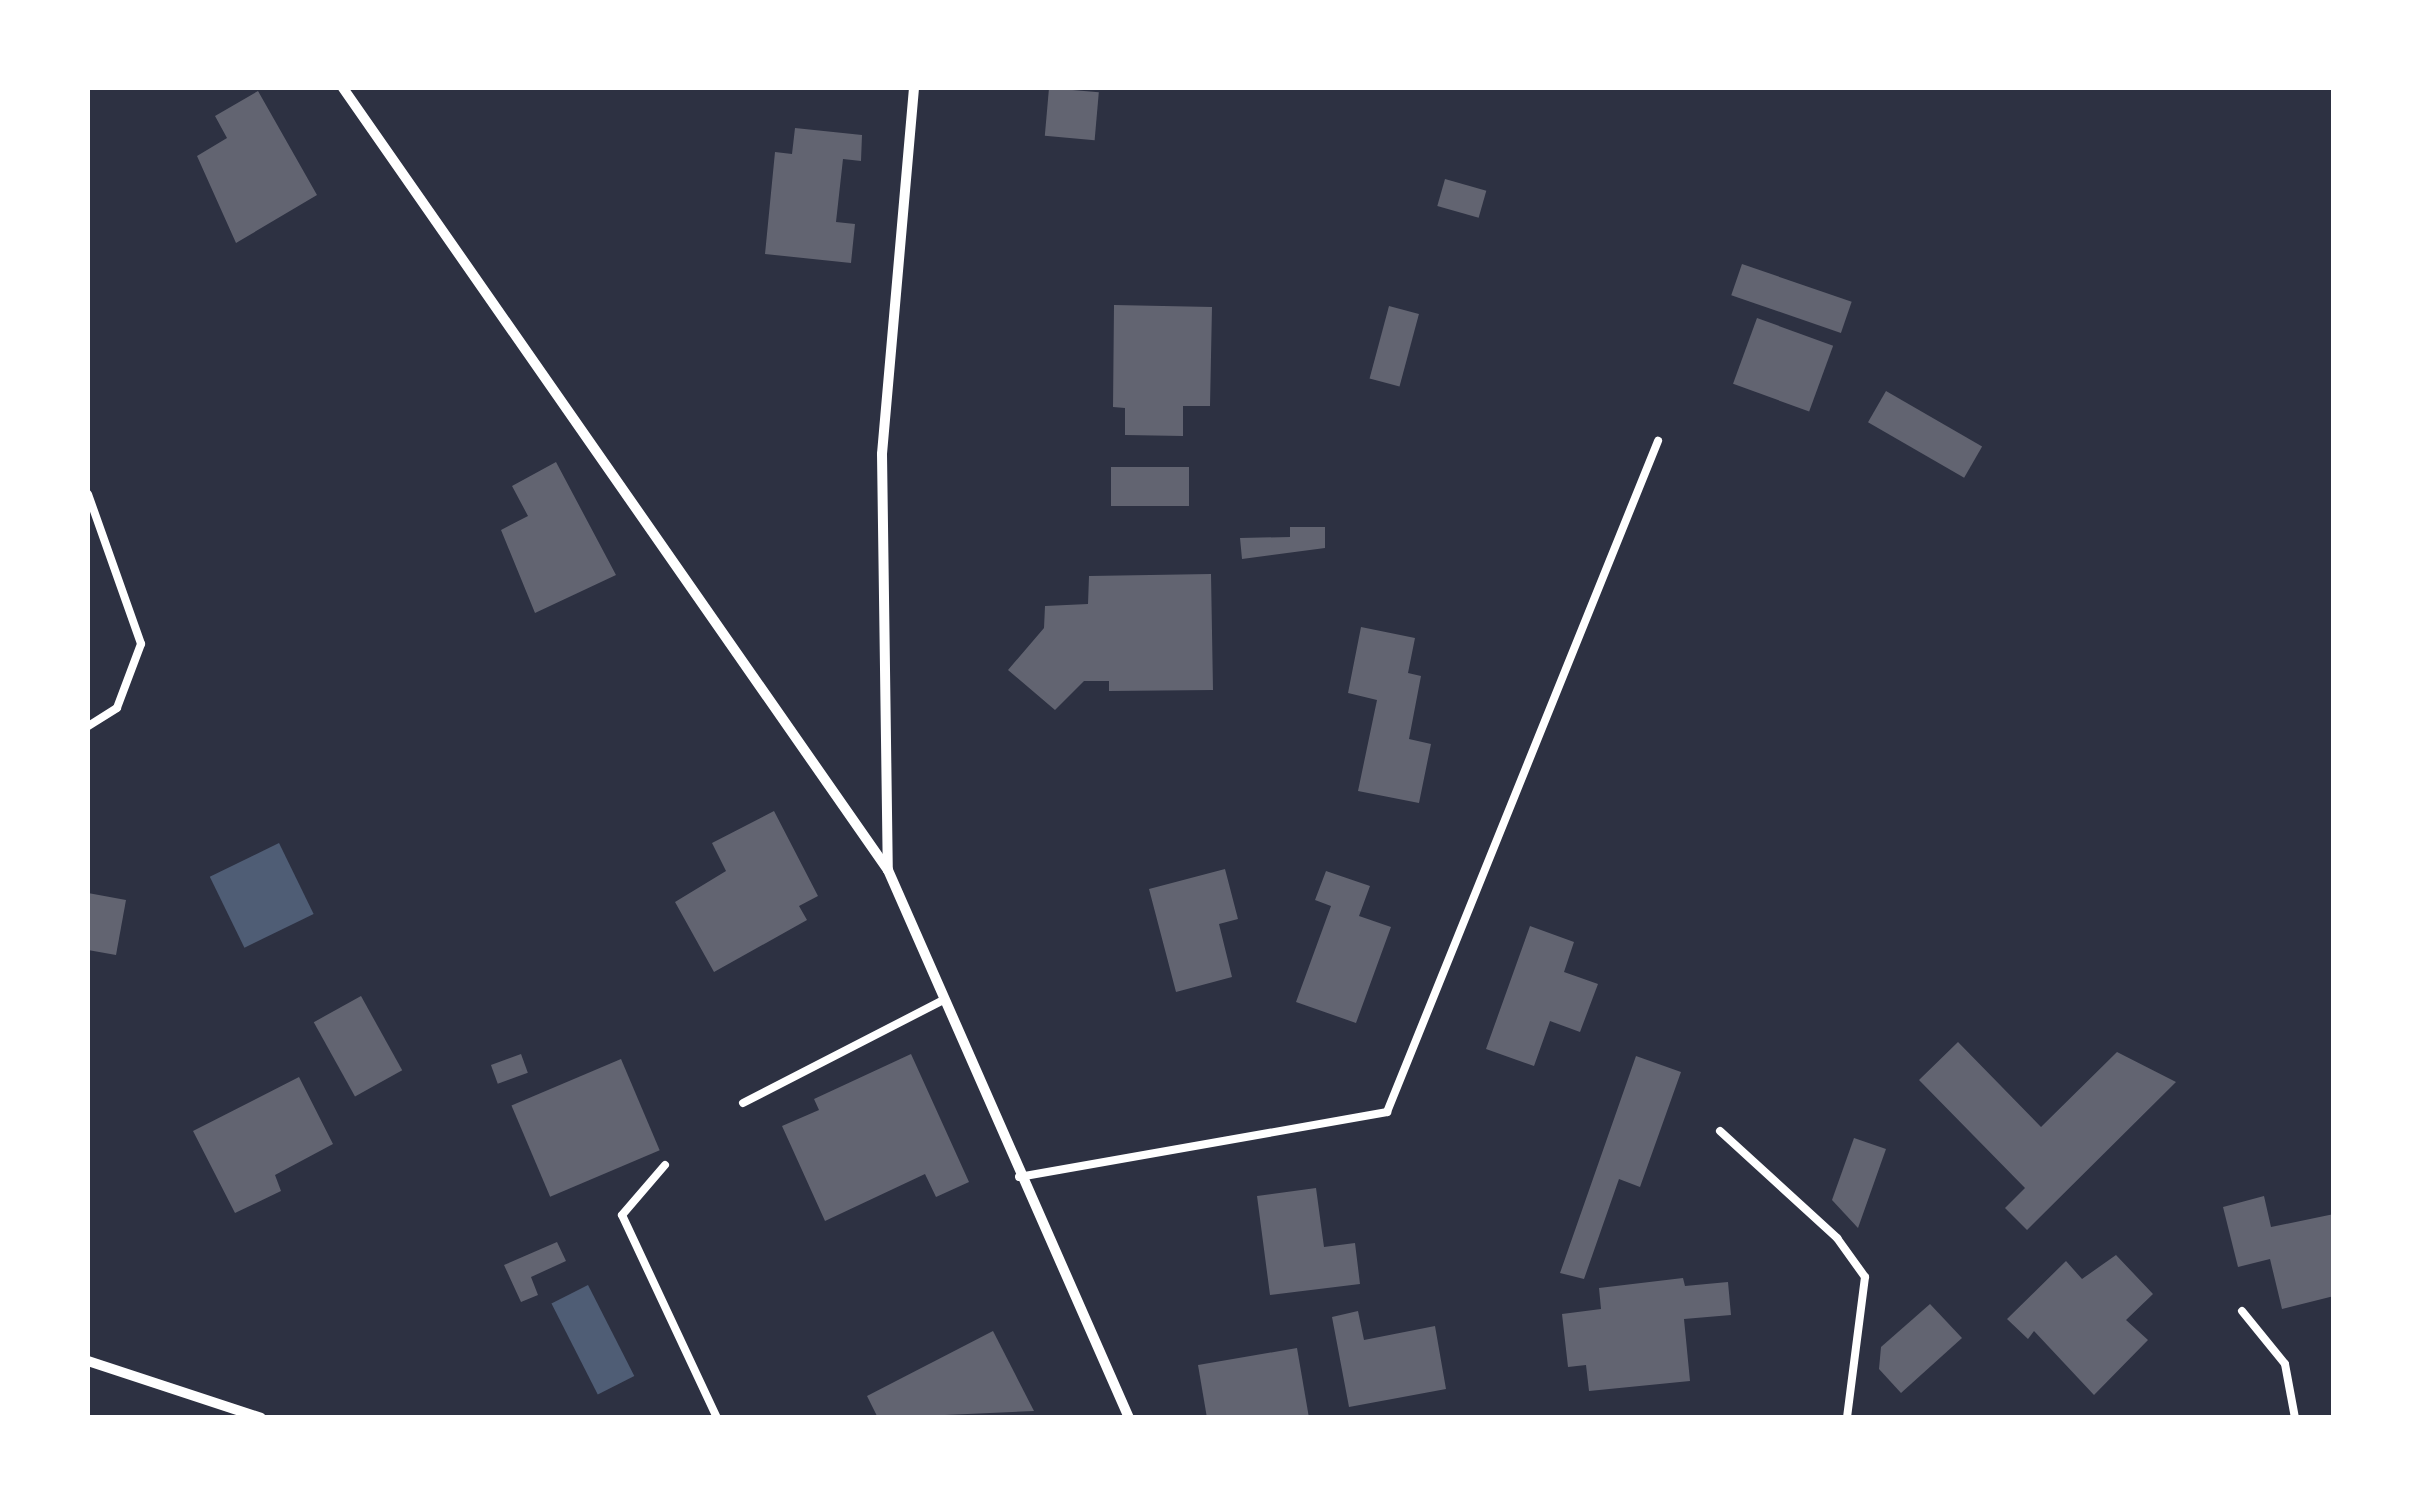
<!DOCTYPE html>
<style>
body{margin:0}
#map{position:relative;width:2421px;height:1505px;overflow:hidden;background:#2d3142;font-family:Mulish,sans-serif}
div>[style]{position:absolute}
.water>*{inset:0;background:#4f5d75;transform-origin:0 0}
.building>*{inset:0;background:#626471;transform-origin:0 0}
.service>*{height:8px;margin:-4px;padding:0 4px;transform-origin:4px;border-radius:4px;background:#fff}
.minor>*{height:10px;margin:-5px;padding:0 5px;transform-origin:5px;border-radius:5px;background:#fff}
span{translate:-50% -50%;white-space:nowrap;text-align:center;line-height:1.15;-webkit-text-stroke:8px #fff;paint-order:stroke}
.frame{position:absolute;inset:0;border:90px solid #fff;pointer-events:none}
</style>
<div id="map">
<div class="water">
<div style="left:279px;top:843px;width:79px;height:77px;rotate:64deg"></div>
<div style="left:588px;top:1285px;width:102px;height:41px;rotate:63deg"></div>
</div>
<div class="building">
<div style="left:1049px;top:88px;width:50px;height:48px;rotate:5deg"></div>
<div style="clip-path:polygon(258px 91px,317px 195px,236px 243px,197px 156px,227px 138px,215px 116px)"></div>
<div style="clip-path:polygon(795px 128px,862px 135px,861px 161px,843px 159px,836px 222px,855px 224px,851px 263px,765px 254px,775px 152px,792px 154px)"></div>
<div style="left:1445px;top:179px;width:43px;height:28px;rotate:16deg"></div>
<div style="left:1742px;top:264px;width:116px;height:33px;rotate:19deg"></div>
<div style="clip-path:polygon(1114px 305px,1212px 307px,1210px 406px,1183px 406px,1183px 436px,1125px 435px,1125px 408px,1113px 407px)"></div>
<div style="left:1389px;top:306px;width:31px;height:75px;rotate:15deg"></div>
<div style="left:1757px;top:318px;width:81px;height:70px;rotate:20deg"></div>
<div style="left:1886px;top:391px;width:111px;height:36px;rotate:30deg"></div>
<div style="clip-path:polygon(556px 462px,616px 575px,535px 613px,501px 530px,528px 516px,512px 486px)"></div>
<div style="left:1189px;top:467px;width:39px;height:78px;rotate:90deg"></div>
<div style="clip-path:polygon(1290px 527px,1325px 527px,1325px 548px,1242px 559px,1240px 538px,1290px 537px)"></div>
<div style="clip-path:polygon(1211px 574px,1213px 690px,1109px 691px,1109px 681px,1084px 681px,1055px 710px,1008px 670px,1044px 628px,1045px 606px,1088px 604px,1089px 576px)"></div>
<div style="clip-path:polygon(1361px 627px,1415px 638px,1408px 673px,1421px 676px,1409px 739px,1431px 744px,1419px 803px,1358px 791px,1377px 700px,1348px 693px)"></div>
<div style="clip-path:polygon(774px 811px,818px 896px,799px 906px,807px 920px,714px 972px,675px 902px,726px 871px,712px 843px)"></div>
<div style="clip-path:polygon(1225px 869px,1238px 919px,1219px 924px,1232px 977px,1176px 992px,1149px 889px)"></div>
<div style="clip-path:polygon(1326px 871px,1370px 886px,1359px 916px,1391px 927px,1356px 1023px,1296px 1002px,1331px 906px,1315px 900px)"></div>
<div style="clip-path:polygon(88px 893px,126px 900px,116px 955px,88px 950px)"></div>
<div style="clip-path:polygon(1530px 926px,1574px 942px,1564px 972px,1598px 984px,1580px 1032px,1550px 1021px,1534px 1066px,1486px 1049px)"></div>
<div style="left:361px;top:996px;width:85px;height:54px;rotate:61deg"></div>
<div style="clip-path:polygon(1958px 1042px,2041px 1127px,2117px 1052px,2176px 1082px,2027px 1230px,2005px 1208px,2025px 1188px,1919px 1080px)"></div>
<div style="left:521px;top:1054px;width:20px;height:32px;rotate:70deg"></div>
<div style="clip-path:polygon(911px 1054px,969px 1182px,936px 1197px,925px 1174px,825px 1221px,782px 1126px,819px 1110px,814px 1099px)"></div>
<div style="clip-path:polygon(1636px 1056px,1681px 1072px,1640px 1187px,1619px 1179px,1584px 1279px,1560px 1273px)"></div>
<div style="left:621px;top:1059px;width:99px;height:119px;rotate:67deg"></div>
<div style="clip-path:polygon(299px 1077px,333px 1144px,275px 1175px,281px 1191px,235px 1213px,193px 1131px)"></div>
<div style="clip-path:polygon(1854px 1138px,1886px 1149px,1858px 1228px,1832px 1200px)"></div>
<div style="clip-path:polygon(1316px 1188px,1324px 1247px,1355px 1243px,1360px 1284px,1270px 1295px,1257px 1196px)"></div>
<div style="clip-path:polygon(2264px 1196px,2271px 1227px,2334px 1214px,2334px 1296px,2282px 1309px,2270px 1259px,2238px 1267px,2223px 1207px)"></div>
<div style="clip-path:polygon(557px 1242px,566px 1261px,531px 1277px,538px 1295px,521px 1302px,504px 1265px)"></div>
<div style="clip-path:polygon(2116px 1255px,2153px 1294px,2126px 1320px,2148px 1340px,2094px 1395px,2034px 1331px,2028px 1339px,2007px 1319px,2066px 1261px,2082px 1279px)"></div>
<div style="clip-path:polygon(1683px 1278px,1685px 1286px,1728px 1282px,1731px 1315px,1684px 1319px,1690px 1381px,1589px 1391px,1586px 1365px,1568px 1367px,1562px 1314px,1601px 1309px,1599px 1288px)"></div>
<div style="clip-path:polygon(1930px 1304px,1962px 1338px,1901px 1393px,1879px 1369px,1881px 1347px)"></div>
<div style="clip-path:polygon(1358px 1311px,1364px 1340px,1435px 1326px,1446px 1389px,1349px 1407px,1332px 1317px)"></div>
<div style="clip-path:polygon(993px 1331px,1034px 1411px,878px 1418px,867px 1396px)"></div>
<div style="clip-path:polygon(1297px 1348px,1309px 1418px,1207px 1418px,1198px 1365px)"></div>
</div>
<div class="service">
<div style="left:88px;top:494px;width:159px;rotate:70.5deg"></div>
<div style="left:141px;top:644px;width:68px;rotate:110.6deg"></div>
<div style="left:117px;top:708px;width:34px;rotate:148deg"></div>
<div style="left:743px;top:1103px;width:225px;rotate:-27.2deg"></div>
<div style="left:1720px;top:1131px;width:159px;rotate:42.4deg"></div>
<div style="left:1837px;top:1238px;width:48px;rotate:54.3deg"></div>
<div style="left:1865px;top:1277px;width:142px;rotate:97.3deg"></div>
<div style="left:665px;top:1165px;width:66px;rotate:130.7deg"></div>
<div style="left:622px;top:1215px;width:224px;rotate:64.9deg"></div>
<div style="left:1019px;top:1177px;width:374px;rotate:-10deg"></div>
<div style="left:1387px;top:1112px;width:724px;rotate:-68.01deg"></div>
<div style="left:2242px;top:1311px;width:68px;rotate:50.9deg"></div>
<div style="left:2285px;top:1364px;width:55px;rotate:79.5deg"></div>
</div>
<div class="minor">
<div style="left:343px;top:88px;width:953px;rotate:55.13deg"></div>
<div style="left:914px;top:88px;width:367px;rotate:95deg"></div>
<div style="left:882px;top:454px;width:416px;rotate:89.2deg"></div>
<div style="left:888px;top:870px;width:599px;rotate:66.26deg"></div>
<div style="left:88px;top:1361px;width:182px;rotate:18.2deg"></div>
</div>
<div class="frame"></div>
</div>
